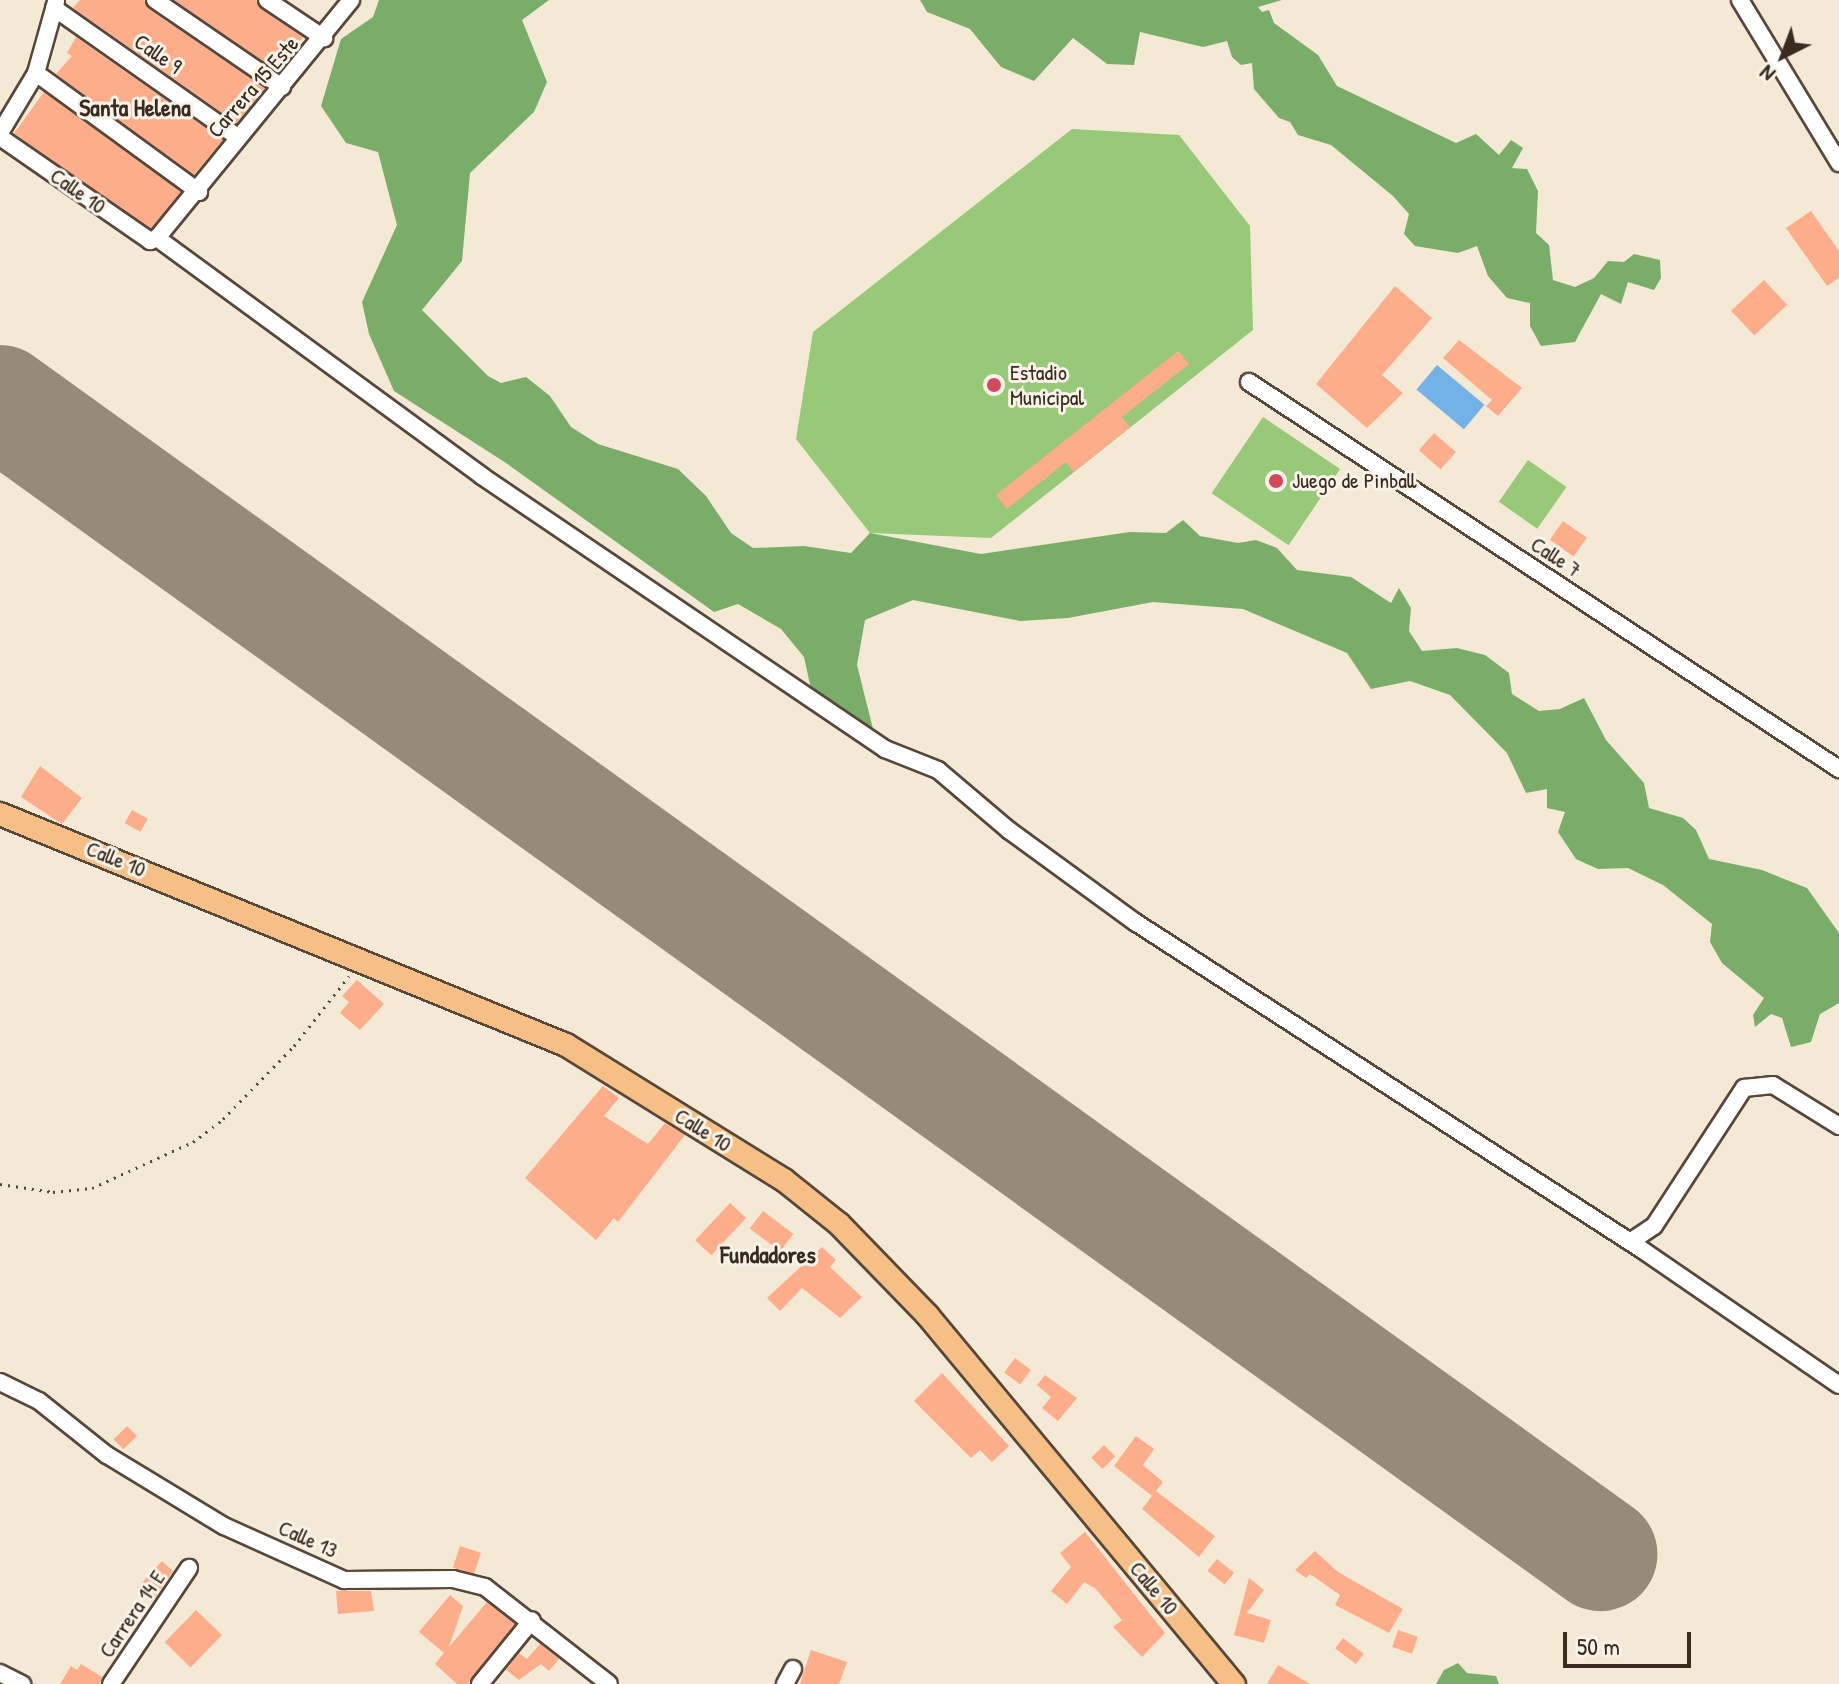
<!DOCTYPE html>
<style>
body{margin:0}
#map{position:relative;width:1839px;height:1684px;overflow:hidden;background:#f4e9d5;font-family:"Patrick Hand",sans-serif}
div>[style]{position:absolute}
.green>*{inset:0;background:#98c978;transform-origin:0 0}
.forest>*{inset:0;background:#7aad68}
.water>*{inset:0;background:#73b2e6;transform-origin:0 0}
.runway>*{height:114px;margin:-57px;padding:0 57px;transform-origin:57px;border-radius:57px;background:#988a7a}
.building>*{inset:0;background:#fdad8a;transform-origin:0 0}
.path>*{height:3px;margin-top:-1.5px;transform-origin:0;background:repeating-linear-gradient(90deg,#574739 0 2px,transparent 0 8px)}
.roads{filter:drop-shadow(2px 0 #574739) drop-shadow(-2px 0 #574739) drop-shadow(0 2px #574739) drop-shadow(0 -2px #574739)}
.minor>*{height:16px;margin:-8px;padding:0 8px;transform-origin:8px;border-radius:8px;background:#fff}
.major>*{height:22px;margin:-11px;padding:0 11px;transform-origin:11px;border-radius:11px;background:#f5bf86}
.dots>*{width:22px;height:22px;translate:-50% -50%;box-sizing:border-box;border:4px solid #f7f3e8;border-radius:50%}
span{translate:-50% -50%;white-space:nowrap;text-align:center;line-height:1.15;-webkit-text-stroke:6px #f7f3e8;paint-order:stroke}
.street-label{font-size:22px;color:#3b2a1e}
.poi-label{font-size:22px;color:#3b2a1e}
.left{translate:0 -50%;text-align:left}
.neighbourhood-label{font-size:24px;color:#3b2a1e;font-weight:700}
.north{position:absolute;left:1743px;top:16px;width:80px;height:80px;-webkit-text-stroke:6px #f7f3e8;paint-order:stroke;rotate:222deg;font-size:22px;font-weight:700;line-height:32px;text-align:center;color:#3b2a1e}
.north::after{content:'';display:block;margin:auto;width:28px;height:36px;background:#3b2a1e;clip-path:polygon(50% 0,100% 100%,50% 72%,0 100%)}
.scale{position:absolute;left:1563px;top:1632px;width:128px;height:36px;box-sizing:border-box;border:4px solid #3b2a1e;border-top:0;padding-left:10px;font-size:24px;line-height:28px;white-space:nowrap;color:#3b2a1e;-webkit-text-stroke:6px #f7f3e8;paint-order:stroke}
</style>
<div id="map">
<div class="green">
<div style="clip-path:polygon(1072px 129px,1179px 135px,1250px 226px,1253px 330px,991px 538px,870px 533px,796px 439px,813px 332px)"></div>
<div style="left:1263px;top:417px;width:93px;height:92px;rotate:34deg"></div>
<div style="left:1528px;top:460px;width:47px;height:51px;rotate:35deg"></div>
</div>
<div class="forest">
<div style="clip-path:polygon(379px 0,549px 0,522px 20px,547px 82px,534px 112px,470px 173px,462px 261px,422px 310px,488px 376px,501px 383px,526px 377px,550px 396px,571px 427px,598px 444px,678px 469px,706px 496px,731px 533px,753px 548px,804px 546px,851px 553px,870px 533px,981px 554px,1130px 532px,1166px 533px,1183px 520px,1200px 536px,1238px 543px,1256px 540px,1277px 548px,1297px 570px,1351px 577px,1391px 603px,1399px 588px,1411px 608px,1409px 631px,1422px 651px,1457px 648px,1485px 655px,1509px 673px,1512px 694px,1539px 711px,1560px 709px,1584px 698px,1606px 740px,1644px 783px,1649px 808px,1683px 818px,1696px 830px,1709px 859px,1762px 870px,1807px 888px,1839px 933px,1839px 1003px,1820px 1014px,1811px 1042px,1791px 1047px,1782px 1018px,1771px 1014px,1755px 1027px,1753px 1015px,1764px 998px,1722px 963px,1710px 942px,1712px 924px,1663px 885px,1628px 868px,1598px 869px,1576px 859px,1558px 832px,1565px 812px,1547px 808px,1547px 789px,1526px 793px,1507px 753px,1450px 695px,1410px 681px,1371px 689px,1347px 653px,1243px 609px,1153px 602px,1068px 618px,1020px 621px,913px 600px,865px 620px,857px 665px,873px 729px,811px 689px,804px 657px,781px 629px,738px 604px,714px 612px,506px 463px,394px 391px,369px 334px,362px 302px,397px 225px,378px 152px,346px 143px,321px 106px,341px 39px,373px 17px)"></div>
<div style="clip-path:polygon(920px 0,1282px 0,1258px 7px,1262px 12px,1269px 10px,1274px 23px,1318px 55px,1337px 86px,1456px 143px,1476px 134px,1499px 155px,1511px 140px,1523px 148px,1512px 168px,1527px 169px,1538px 191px,1536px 233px,1549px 245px,1553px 280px,1575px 287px,1594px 278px,1608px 261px,1624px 262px,1634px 254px,1660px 260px,1661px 278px,1654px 290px,1628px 282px,1621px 304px,1601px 294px,1575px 342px,1541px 346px,1530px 326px,1530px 303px,1507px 298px,1488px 276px,1477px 246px,1458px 253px,1415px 246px,1404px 234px,1409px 214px,1393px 196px,1331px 145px,1298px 135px,1290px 122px,1279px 118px,1254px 89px,1252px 63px,1241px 65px,1232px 57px,1227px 41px,1203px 47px,1140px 32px,1134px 65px,1107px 64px,1073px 38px,1034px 81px,1001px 67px,970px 29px,927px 12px)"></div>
<div style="clip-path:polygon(1458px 1663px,1467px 1673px,1496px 1676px,1499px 1684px,1436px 1684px,1444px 1670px)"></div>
</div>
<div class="water">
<div style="left:1437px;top:365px;width:62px;height:32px;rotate:40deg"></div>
</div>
<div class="runway">
<div style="left:0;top:402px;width:1972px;rotate:35.75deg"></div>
</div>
<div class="building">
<div style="clip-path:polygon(80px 0,144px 0,149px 9px,265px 88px,237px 123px,73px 8px)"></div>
<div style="clip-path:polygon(174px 0,256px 0,261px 9px,303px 37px,277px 71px)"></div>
<div style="clip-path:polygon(76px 37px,223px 140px,194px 175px,56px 74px,72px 56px,67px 53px)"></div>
<div style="left:44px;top:92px;width:169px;height:51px;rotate:36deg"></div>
<div style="clip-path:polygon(1811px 211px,1839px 251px,1839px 278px,1827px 286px,1786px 228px)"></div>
<div style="left:1764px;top:280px;width:34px;height:45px;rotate:47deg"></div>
<div style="clip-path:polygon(1395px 286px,1432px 318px,1382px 375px,1403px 393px,1367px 428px,1316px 384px)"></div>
<div style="clip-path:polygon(1459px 340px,1522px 388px,1498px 416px,1486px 406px,1492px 400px,1443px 358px)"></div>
<div style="clip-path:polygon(1178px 351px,1189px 364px,1122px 417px,1130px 427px,1074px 472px,1066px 462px,1007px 509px,996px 495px)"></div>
<div style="left:1434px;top:433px;width:29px;height:23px;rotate:41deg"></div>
<div style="left:1563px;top:521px;width:29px;height:23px;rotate:35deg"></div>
<div style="clip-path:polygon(40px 766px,82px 798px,62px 824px,21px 797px)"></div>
<div style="left:132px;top:810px;width:18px;height:15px;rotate:29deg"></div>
<div style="clip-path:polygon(357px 980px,384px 1004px,360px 1030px,340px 1013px,349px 1002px,342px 996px)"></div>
<div style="clip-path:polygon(603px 1086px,619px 1098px,604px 1116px,648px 1144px,665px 1123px,685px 1135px,618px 1222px,614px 1218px,596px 1240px,525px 1178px)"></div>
<div style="left:730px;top:1203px;width:22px;height:51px;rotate:43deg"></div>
<div style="left:763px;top:1211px;width:38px;height:22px;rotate:37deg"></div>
<div style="clip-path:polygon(822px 1247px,836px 1260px,830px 1267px,862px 1297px,840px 1318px,802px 1288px,780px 1311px,767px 1298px)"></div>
<div style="left:1015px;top:1358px;width:20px;height:18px;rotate:37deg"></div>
<div style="clip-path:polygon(942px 1373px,1009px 1446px,992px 1462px,980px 1450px,971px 1458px,914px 1401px)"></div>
<div style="clip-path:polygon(1045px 1375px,1077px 1398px,1058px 1421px,1042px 1408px,1051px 1397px,1037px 1385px)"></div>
<div style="left:127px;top:1426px;width:14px;height:19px;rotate:45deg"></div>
<div style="clip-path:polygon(1136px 1436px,1154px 1449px,1143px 1465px,1163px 1482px,1156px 1491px,1215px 1536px,1199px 1557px,1142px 1509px,1152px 1496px,1114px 1466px)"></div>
<div style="left:1104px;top:1445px;width:16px;height:18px;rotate:45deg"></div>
<div style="clip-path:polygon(1085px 1532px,1165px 1633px,1142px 1657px,1113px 1627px,1122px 1620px,1095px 1588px,1084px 1582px,1067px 1604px,1051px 1591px,1071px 1567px,1060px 1553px)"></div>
<div style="left:460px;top:1546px;width:22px;height:23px;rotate:18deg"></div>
<div style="clip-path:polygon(1315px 1551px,1338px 1572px,1403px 1609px,1389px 1633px,1335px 1605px,1340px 1595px,1310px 1574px,1306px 1578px,1295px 1570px)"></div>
<div style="left:1217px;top:1559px;width:22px;height:15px;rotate:39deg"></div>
<div style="clip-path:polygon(162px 1561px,173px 1571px,152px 1602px,137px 1588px)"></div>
<div style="clip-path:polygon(1249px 1578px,1264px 1590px,1247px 1613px,1271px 1620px,1264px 1643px,1234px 1635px)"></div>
<div style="clip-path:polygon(336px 1591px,371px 1591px,374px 1611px,338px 1614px)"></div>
<div style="clip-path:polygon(450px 1595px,463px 1606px,449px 1647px,487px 1602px,515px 1624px,468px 1684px,457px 1684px,435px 1664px,444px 1653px,419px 1632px)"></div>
<div style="left:196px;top:1610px;width:36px;height:45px;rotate:44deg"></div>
<div style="left:1398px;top:1630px;width:21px;height:18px;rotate:19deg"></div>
<div style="left:1343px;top:1638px;width:26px;height:13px;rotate:37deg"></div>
<div style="clip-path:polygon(540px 1644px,559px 1659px,549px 1671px,541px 1664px,519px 1680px,506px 1670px,519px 1653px,527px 1659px)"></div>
<div style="clip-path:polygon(811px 1650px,847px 1662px,839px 1684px,800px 1684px)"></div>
<div style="clip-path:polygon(81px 1664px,102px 1677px,100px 1684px,60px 1684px,71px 1666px,77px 1670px)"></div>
<div style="clip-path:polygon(1278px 1665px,1310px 1684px,1267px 1684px)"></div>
</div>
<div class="path">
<div style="left:0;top:1184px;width:54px;rotate:8.6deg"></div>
<div style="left:53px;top:1192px;width:39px;rotate:-6deg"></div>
<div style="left:92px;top:1188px;width:111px;rotate:-24.5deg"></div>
<div style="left:193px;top:1142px;width:38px;rotate:-37deg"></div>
<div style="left:223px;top:1119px;width:102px;rotate:-45.8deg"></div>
<div style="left:294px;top:1046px;width:89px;rotate:-51.8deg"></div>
</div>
<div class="roads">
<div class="minor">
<div style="left:155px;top:0;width:154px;rotate:34.4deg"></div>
<div style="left:267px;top:0;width:69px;rotate:33.7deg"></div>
<div style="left:1740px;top:0;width:191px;rotate:58.7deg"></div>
<div style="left:54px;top:8px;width:223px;rotate:35.1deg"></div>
<div style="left:36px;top:73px;width:202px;rotate:36.1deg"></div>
<div style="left:0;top:133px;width:70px;rotate:-59deg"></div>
<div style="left:36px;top:73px;width:74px;rotate:-74.3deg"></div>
<div style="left:0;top:137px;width:183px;rotate:34.7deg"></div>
<div style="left:150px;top:241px;width:8px;rotate:-23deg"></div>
<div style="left:157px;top:238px;width:403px;rotate:36.2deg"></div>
<div style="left:482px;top:476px;width:487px;rotate:34.1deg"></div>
<div style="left:885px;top:749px;width:57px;rotate:21.6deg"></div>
<div style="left:938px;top:770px;width:94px;rotate:40.3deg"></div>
<div style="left:1010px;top:831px;width:155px;rotate:36.1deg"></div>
<div style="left:1135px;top:922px;width:602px;rotate:32.87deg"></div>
<div style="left:1641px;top:1249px;width:240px;rotate:34.5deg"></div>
<div style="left:157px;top:238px;width:307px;rotate:-50.8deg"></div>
<div style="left:1249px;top:382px;width:706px;rotate:33.26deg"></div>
<div style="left:1630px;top:1242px;width:29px;rotate:-34deg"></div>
<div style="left:1654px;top:1226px;width:165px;rotate:-56.9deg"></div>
<div style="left:1744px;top:1088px;width:29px;rotate:-6deg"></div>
<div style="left:1773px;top:1085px;width:78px;rotate:31.8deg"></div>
<div style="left:0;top:1382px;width:43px;rotate:26deg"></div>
<div style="left:39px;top:1401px;width:87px;rotate:38.5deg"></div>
<div style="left:107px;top:1455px;width:137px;rotate:31.3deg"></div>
<div style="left:224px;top:1526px;width:132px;rotate:24.2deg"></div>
<div style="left:344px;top:1580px;width:109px;rotate:-0.5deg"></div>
<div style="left:453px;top:1579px;width:33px;rotate:14deg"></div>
<div style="left:485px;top:1587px;width:157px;rotate:38deg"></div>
<div style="left:0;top:1673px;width:25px;rotate:27deg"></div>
<div style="left:111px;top:1684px;width:140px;rotate:-56.1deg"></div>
<div style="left:480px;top:1684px;width:82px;rotate:-50.9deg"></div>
<div style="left:785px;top:1684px;width:17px;rotate:-62deg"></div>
</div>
<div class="major">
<div style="left:0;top:814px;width:611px;rotate:22.2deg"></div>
<div style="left:566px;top:1045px;width:256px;rotate:31.8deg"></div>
<div style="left:784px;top:1180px;width:70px;rotate:38.7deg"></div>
<div style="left:839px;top:1224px;width:128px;rotate:45.9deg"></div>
<div style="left:928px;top:1316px;width:479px;rotate:50.3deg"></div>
</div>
</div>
<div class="dots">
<div style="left:994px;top:385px;background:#d1495b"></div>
<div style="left:1276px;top:481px;background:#d1495b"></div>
</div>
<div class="street-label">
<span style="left:158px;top:54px;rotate:35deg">Calle 9</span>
<span style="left:253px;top:87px;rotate:-49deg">Carrera 15 Este</span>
<span style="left:78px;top:191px;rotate:35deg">Calle 10</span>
<span style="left:1556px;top:557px;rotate:33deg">Calle 7</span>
<span style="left:116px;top:859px;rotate:22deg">Calle 10</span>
<span style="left:703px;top:1130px;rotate:32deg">Calle 10</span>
<span style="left:308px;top:1539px;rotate:24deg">Calle 13</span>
<span style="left:1154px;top:1588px;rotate:50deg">Calle 10</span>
<span style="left:132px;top:1614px;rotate:-56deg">Carrera 14 E</span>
</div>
<div class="poi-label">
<span class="left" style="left:1010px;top:385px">Estadio<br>Municipal</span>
<span class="left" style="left:1292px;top:481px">Juego de Pinball</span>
</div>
<div class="neighbourhood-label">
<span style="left:135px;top:108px">Santa Helena</span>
<span style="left:768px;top:1255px">Fundadores</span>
</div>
<div class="north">N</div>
<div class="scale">50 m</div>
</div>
